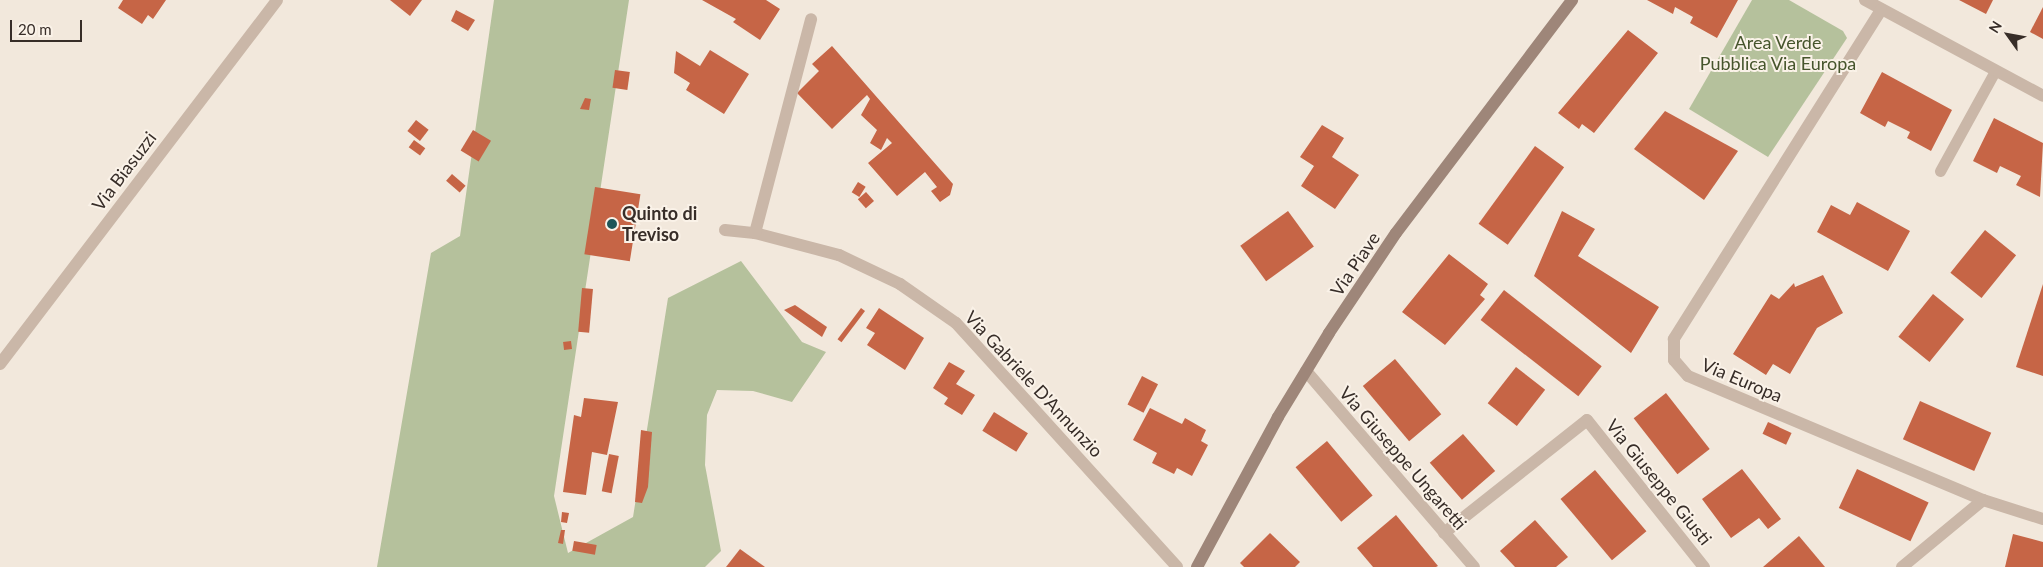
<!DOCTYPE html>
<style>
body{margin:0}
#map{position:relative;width:2043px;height:567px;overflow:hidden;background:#f2e8dc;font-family:Lato,sans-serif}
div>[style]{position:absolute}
.green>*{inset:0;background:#b5c19c}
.building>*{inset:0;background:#c66546;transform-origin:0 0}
.service>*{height:11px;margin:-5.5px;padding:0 5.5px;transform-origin:5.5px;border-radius:5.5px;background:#cab7a8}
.minor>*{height:12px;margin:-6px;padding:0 6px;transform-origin:6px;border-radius:6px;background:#cab7a8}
.secondary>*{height:12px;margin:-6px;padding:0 6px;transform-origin:6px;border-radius:6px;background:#9e8679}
.dots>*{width:14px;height:14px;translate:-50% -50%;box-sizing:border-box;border:2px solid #faf2e8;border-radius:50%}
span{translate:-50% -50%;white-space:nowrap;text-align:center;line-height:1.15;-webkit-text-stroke:4px #faf2e8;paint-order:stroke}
.park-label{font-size:18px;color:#46552c}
.street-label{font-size:18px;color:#372d28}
.poi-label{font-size:18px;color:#372d28;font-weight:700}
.left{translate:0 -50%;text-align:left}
.north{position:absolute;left:1983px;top:10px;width:50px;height:50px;-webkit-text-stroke:4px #faf2e8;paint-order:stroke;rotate:302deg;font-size:14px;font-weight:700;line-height:20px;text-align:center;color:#372d28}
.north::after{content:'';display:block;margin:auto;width:18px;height:22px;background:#372d28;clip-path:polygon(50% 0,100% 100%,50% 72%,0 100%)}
.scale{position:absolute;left:10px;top:20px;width:72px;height:22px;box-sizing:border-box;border:2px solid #372d28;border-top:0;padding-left:6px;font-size:15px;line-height:18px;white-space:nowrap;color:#372d28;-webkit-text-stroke:4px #faf2e8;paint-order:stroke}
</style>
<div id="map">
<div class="green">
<div style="clip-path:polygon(494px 0,629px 0,554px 496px,568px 553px,633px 517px,668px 298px,741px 261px,802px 342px,826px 352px,792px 402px,753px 391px,717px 390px,707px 415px,705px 465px,721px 551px,705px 567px,377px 567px,431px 253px,460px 236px)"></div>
<div style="clip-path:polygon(1752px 0,1789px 0,1843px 31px,1847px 38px,1768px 157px,1689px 109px)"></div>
</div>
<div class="building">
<div style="clip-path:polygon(123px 0,166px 0,153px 19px,148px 15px,142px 24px,118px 8px)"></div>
<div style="clip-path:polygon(390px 0,422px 0,410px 16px)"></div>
<div style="clip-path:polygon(702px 0,766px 0,780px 9px,760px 40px,733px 22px,736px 19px)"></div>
<div style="clip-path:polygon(1647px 0,1738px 0,1717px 38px,1690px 23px,1693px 17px,1675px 7px,1673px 14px)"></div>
<div style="clip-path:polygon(1959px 0,1993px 0,1986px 14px)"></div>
<div style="clip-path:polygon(2043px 7px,2043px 39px,2030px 32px)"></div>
<div style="clip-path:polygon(456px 10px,475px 20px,468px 31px,451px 21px)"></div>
<div style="clip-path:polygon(1628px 30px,1658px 53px,1594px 133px,1582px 124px,1579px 129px,1558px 113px)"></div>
<div style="clip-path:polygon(832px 46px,953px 184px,950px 195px,940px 202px,931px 191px,937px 187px,925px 172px,897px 196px,868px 163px,892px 143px,887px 138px,881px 150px,870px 143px,877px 130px,861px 115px,870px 99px,867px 95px,832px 129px,797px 93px,819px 71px,812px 64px)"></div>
<div style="clip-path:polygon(710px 50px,749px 74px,724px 114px,686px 90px,690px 83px,674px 73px,676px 51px,700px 66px)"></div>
<div style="left:615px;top:70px;width:15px;height:18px;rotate:8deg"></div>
<div style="clip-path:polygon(1882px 72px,1952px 110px,1931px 151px,1907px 138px,1910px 132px,1888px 121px,1885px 127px,1860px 113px)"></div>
<div style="clip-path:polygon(585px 98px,591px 99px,589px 110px,580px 109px)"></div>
<div style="clip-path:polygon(1665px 111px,1738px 151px,1704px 200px,1634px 149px)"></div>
<div style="clip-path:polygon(1994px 118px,2043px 143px,2040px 197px,2016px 185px,2021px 176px,2000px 166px,1997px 173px,1973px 161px)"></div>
<div style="left:416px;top:120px;width:16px;height:14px;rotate:38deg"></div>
<div style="clip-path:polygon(1322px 125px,1344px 138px,1332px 157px,1359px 175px,1335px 209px,1301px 186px,1314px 166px,1300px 157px)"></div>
<div style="left:473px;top:130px;width:21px;height:24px;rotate:31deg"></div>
<div style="left:414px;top:140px;width:14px;height:9px;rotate:36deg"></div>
<div style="left:1535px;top:146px;width:36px;height:96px;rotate:36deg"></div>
<div style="left:452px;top:174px;width:18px;height:9px;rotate:41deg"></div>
<div style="left:858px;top:182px;width:9px;height:12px;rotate:32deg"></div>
<div style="left:595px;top:187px;width:46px;height:68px;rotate:9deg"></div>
<div style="left:866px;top:192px;width:12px;height:11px;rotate:48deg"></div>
<div style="clip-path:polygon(1857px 202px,1910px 231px,1888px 271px,1817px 232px,1831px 205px,1850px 215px)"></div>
<div style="left:1288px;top:211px;width:44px;height:59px;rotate:54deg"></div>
<div style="clip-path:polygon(1562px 211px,1595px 229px,1578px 256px,1659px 307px,1631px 353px,1534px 276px)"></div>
<div style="left:1985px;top:230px;width:40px;height:55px;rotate:39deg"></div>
<div style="clip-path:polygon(1449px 254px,1488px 284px,1480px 295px,1485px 299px,1445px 345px,1402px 312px)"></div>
<div style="clip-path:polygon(1823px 275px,1843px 313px,1817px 328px,1790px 374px,1773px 364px,1766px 375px,1733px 354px,1771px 294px,1779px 299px,1794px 283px,1795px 287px)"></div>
<div style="clip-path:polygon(2043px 284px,2043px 376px,2016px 367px)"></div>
<div style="left:582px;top:288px;width:11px;height:44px;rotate:5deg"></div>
<div style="left:1504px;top:290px;width:124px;height:38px;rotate:38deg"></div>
<div style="left:1933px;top:294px;width:40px;height:55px;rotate:39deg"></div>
<div style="clip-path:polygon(795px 305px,827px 327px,822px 337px,784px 310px)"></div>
<div style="left:861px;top:308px;width:5px;height:39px;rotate:37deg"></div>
<div style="clip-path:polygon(879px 308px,924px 338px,905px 370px,867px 345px,875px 333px,866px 328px)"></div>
<div style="left:571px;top:341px;width:8px;height:8px;rotate:83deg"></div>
<div style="left:1395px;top:359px;width:72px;height:42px;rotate:50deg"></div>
<div style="clip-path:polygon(949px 362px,965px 371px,956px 384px,975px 395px,962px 415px,944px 404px,948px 398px,933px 388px)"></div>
<div style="left:1516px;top:367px;width:37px;height:46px;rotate:38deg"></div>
<div style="left:1142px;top:376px;width:18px;height:32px;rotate:27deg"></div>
<div style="left:1666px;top:393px;width:71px;height:41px;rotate:52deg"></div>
<div style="clip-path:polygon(584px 398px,618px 402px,607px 455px,592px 452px,586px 495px,563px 492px,574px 415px,581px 417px)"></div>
<div style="left:1920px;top:401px;width:78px;height:42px;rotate:24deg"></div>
<div style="clip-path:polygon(1150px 408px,1182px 424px,1185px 418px,1206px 430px,1201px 441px,1208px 445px,1192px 476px,1177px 468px,1174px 474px,1152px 463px,1157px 453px,1133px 440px)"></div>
<div style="left:994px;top:412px;width:40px;height:22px;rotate:32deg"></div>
<div style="left:1768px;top:422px;width:26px;height:13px;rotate:25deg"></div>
<div style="clip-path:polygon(641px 430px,652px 432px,648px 487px,642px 503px,635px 502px)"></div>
<div style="left:1463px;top:434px;width:49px;height:44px;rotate:49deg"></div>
<div style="left:1327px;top:441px;width:71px;height:41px;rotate:50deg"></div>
<div style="left:609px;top:454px;width:10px;height:38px;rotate:11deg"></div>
<div style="clip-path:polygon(1742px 469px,1781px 519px,1768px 529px,1759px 518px,1731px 538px,1702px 499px)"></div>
<div style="left:1857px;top:469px;width:79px;height:43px;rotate:25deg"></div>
<div style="left:1595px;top:470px;width:80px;height:45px;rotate:50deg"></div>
<div style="clip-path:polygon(562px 512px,569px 513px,567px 523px,561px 522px)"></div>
<div style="clip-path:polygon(1396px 515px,1438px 566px,1436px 567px,1373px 567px,1357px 548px)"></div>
<div style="clip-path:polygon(1535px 520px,1568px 557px,1556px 567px,1515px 567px,1500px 551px)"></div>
<div style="clip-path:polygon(561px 530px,565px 530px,563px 544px,558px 543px)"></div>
<div style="clip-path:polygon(1270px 533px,1300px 562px,1295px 567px,1244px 567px,1240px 563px)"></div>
<div style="clip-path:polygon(2013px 534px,2043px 542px,2043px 567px,2005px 567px)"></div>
<div style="clip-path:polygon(1799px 536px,1825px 567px,1763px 567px)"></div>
<div style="left:574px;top:541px;width:23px;height:10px;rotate:10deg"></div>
<div style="clip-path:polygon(740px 549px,765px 567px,726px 567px)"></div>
</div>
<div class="service">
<div style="left:1940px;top:171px;width:114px;rotate:-61.2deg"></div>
</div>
<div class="minor">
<div style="left:1865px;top:0;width:202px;rotate:28.3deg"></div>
<div style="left:1881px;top:10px;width:389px;rotate:122.2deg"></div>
<div style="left:1674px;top:339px;width:21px;rotate:90deg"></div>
<div style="left:1674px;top:360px;width:21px;rotate:49deg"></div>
<div style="left:1688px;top:376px;width:320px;rotate:22.8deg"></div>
<div style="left:1983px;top:500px;width:63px;rotate:17.6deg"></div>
<div style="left:725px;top:230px;width:30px;rotate:6deg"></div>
<div style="left:755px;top:233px;width:87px;rotate:14.7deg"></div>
<div style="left:839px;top:255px;width:68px;rotate:25.4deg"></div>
<div style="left:900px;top:284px;width:68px;rotate:34.9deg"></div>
<div style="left:956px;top:323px;width:329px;rotate:47.8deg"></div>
<div style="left:755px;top:233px;width:221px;rotate:-75.3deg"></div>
<div style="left:0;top:364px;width:457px;rotate:-52.7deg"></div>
<div style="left:1306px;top:371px;width:258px;rotate:49.4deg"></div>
<div style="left:1444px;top:533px;width:182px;rotate:-38.3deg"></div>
<div style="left:1587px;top:420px;width:188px;rotate:51.5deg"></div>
<div style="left:1902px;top:567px;width:105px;rotate:-39.6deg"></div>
</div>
<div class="secondary">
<div style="left:1197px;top:567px;width:170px;rotate:-61.6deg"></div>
<div style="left:1278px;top:417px;width:98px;rotate:-58.7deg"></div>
<div style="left:1329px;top:333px;width:120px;rotate:-56.2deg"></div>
<div style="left:1396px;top:233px;width:292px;rotate:-52.9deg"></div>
</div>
<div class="dots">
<div style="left:612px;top:224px;background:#1e5558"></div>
</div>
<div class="park-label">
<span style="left:1778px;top:53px">Area Verde<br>Pubblica Via Europa</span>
</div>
<div class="street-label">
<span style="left:124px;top:171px;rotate:-53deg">Via Biasuzzi</span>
<span style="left:1355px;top:264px;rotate:-56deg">Via Piave</span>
<span style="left:1742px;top:380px;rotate:23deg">Via Europa</span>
<span style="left:1034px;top:384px;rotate:47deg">Via Gabriele D'Annunzio</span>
<span style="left:1403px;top:458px;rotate:49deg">Via Giuseppe Ungaretti</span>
<span style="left:1659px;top:482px;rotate:51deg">Via Giuseppe Giusti</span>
</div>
<div class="poi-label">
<span class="left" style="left:622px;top:224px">Quinto di<br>Treviso</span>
</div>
<div class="north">N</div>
<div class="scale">20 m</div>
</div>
